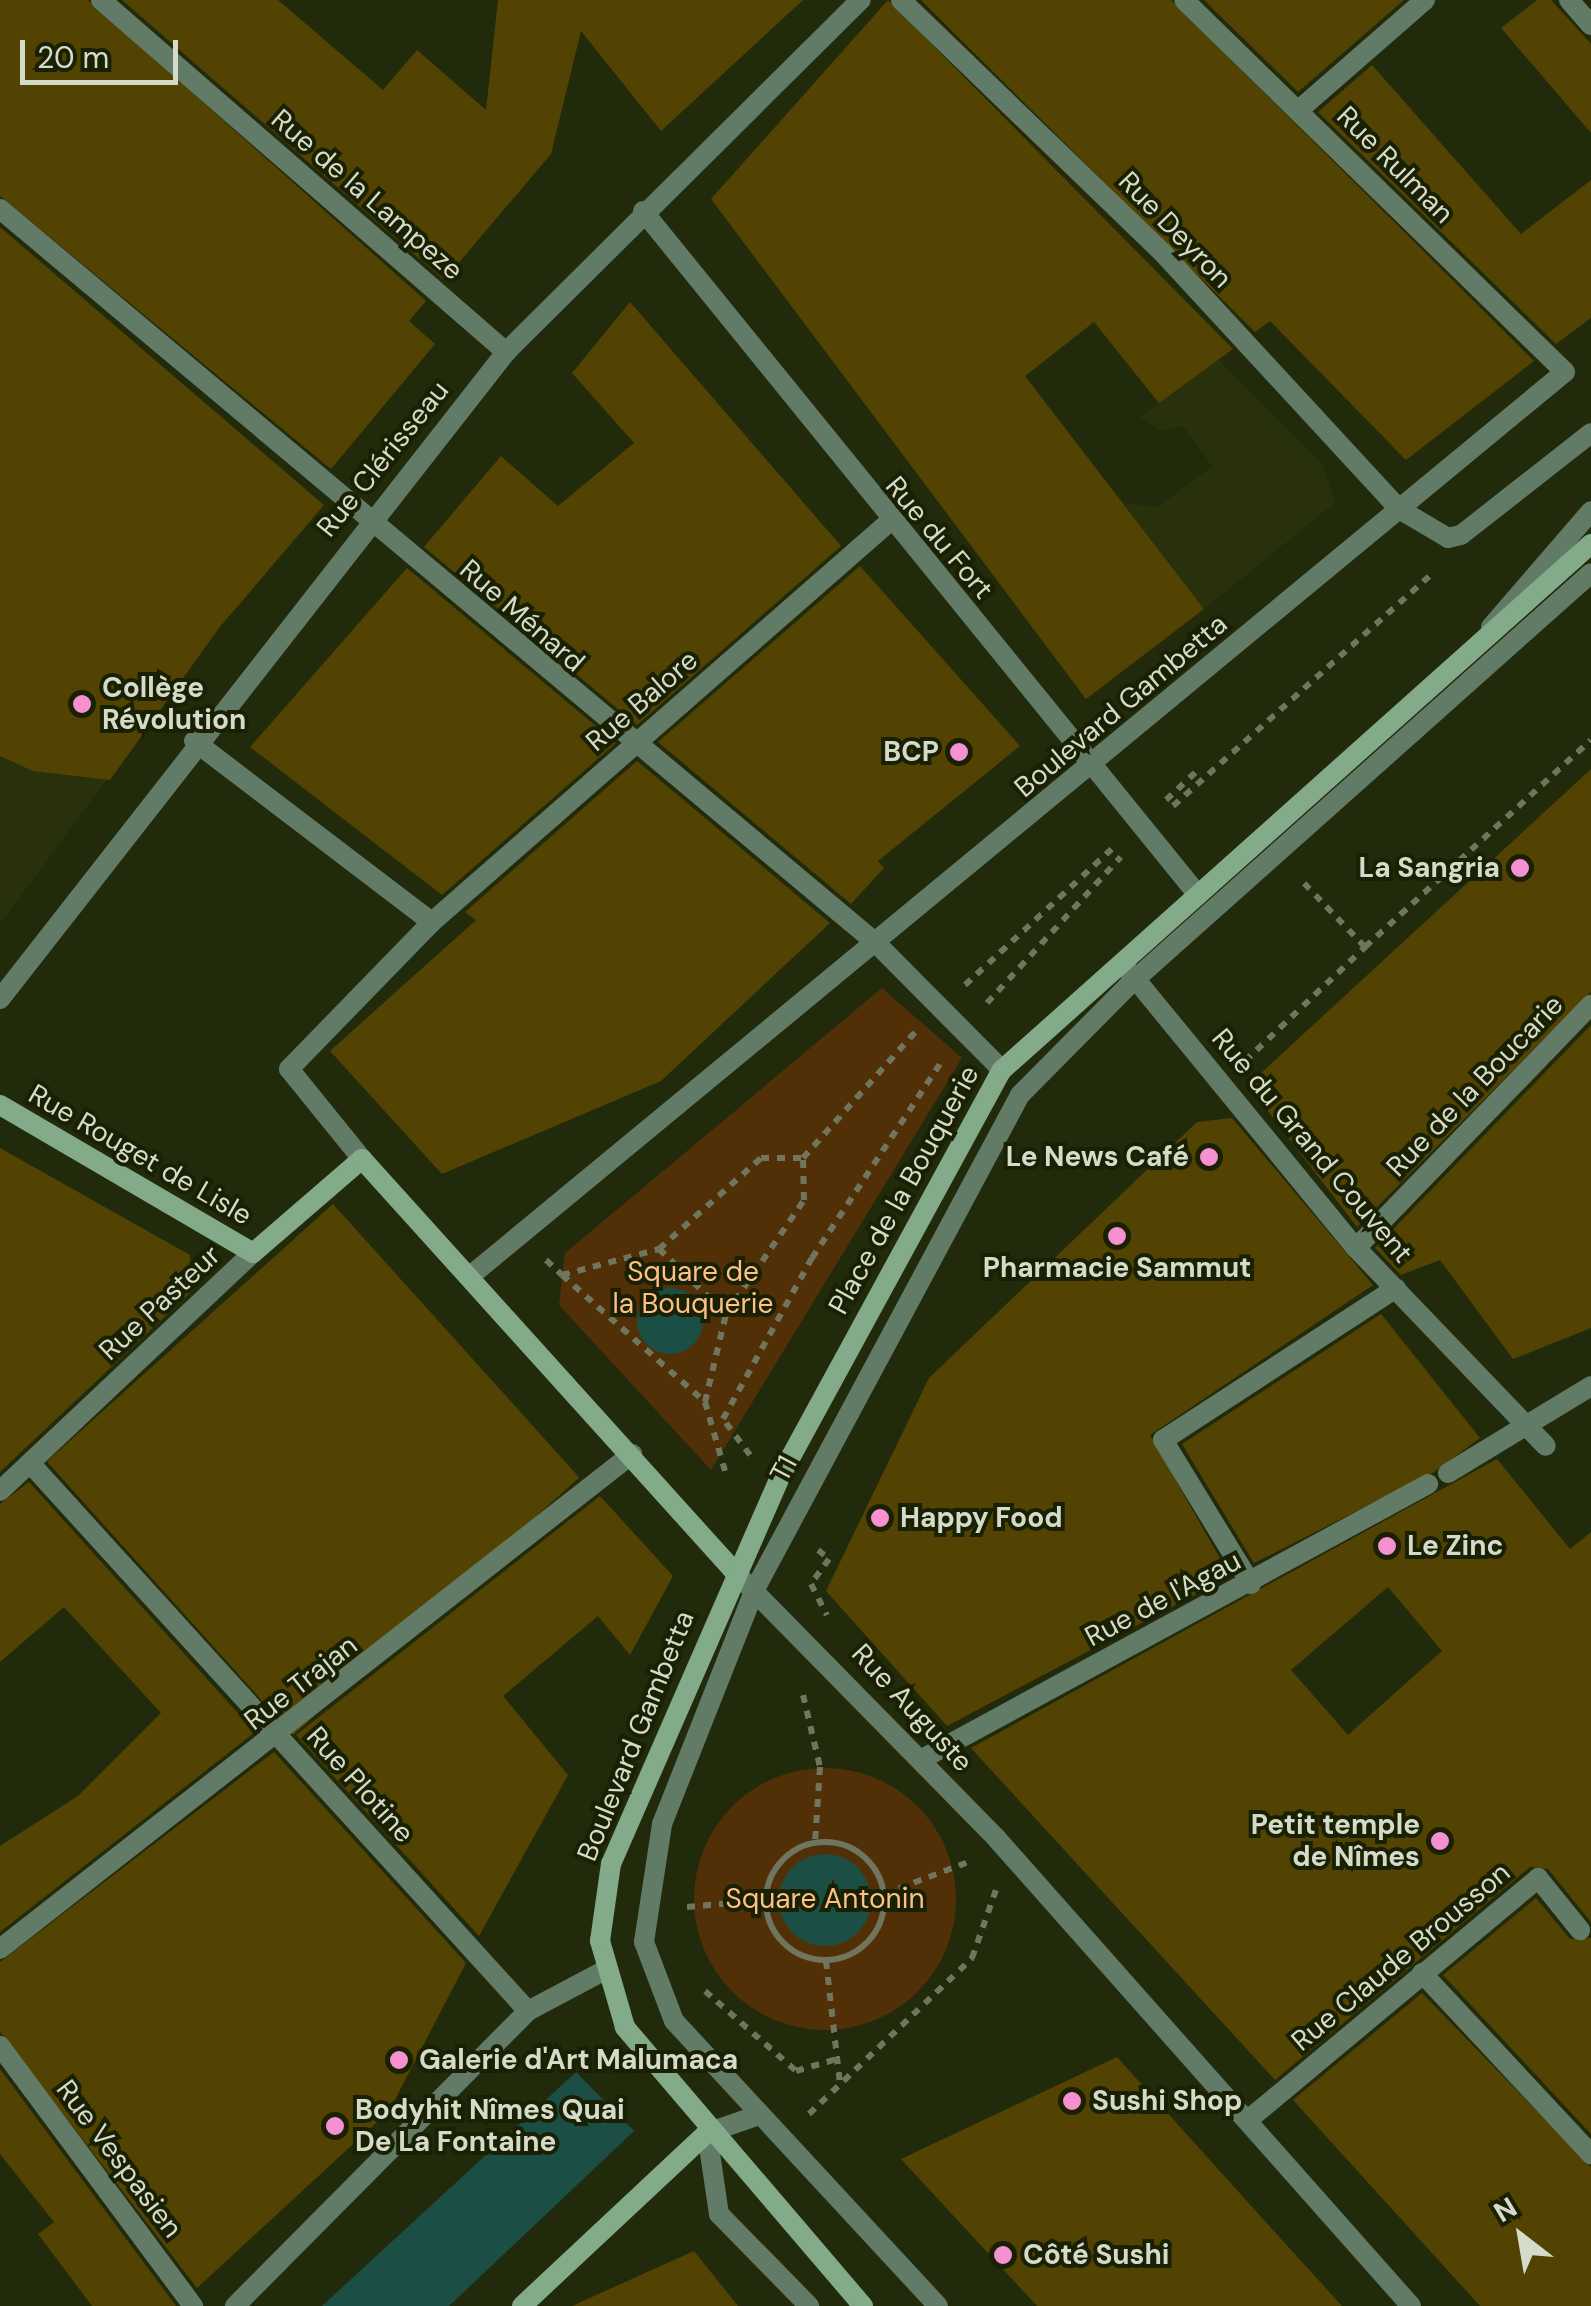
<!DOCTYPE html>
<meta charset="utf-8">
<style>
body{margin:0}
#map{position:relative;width:1591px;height:2306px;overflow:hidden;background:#222a0c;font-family:"DM Sans",sans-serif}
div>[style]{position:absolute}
.built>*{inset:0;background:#28310b}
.green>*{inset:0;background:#513008}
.round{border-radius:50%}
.water>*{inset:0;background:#1b4f45}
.building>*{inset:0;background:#534303;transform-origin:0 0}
.path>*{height:6px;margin-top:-3px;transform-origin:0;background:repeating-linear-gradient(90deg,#6f765d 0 8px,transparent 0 16px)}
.path>.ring{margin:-3px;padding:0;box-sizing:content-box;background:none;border:6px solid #6f765d;border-radius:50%}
.lane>*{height:20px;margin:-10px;padding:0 10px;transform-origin:10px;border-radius:10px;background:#627b66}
.street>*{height:20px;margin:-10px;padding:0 10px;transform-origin:10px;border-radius:10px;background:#627b66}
.secondary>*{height:20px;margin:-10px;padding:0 10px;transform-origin:10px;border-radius:10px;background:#83ab89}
.dots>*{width:28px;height:28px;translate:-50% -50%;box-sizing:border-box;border:5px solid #192003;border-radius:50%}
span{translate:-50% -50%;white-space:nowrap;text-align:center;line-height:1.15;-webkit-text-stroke:8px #192003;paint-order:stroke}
.street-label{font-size:28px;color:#d5dbc9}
.poi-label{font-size:28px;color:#d5dbc9;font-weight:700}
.left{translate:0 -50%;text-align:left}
.right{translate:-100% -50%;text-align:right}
.park-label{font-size:28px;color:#fdc186}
.north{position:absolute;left:1471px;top:2186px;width:100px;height:100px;-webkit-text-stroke:8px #192003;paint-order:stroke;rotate:329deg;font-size:28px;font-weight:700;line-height:40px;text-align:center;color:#d5dbc9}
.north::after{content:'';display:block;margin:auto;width:35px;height:45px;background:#d5dbc9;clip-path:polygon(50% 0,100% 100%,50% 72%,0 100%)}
.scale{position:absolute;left:20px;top:40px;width:158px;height:45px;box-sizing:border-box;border:5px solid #d5dbc9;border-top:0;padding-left:12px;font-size:30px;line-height:35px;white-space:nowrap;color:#d5dbc9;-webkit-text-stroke:8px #192003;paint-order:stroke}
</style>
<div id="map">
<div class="built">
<div style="clip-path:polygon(1218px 359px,1323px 465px,1335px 503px,1204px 609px,1123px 503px,1158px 507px,1212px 466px,1183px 426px,1161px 431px,1140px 417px)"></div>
<div style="clip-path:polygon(0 402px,219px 628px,0 924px)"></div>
</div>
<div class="green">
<div style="clip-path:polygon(882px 988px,962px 1058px,711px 1470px,559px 1305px,565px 1253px)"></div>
<div class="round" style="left:694px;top:1768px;width:262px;height:262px"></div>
</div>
<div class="water">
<div class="round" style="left:637px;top:1288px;width:66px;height:66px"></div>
<div class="round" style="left:779px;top:1854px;width:92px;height:92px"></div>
<div style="clip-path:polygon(576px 2072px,634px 2131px,449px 2306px,322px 2306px)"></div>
</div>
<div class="building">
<div style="clip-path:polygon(0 0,88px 0,426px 301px,409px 321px,435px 344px,331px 469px,0 196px)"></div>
<div style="clip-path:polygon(122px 0,278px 0,383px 90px,417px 50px,486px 110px,498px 0,803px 0,661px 131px,581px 31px,551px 154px,444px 280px)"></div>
<div style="clip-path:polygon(888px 0,1233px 349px,1159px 403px,1094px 322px,1025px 376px,1204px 609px,1086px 699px,711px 199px)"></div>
<div style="clip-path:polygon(921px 0,1171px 0,1534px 361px,1406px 460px,1270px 321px,1255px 332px)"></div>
<div style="clip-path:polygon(1204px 0,1404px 0,1298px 92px)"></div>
<div style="clip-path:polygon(1537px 0,1551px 0,1591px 44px,1591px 133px,1501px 28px)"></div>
<div style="clip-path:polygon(1372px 65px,1521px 234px,1591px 180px,1591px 318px,1556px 344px,1318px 112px)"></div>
<div style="clip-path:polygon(0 227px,324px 505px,219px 628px,110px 780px,33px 771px,0 756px)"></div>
<div style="clip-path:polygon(630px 302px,841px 546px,637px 725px,424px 547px,501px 456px,558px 506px,634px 443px,572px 373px)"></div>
<div style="clip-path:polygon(860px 566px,1020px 746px,878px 861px,884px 868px,851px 904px,658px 742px)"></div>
<div style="clip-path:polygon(407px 568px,616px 743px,442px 895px,250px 747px)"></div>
<div style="clip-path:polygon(637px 761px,830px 923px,661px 1081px,442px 1174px,330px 1051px,476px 920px,465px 912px)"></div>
<div style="clip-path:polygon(1591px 769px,1591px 992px,1357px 1227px,1248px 1085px)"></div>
<div style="clip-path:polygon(1591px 1025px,1591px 1328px,1513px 1359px,1440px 1260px,1401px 1275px,1375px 1248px)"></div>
<div style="clip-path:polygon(1232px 1118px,1373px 1285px,1150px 1435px,1230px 1576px,947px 1726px,826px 1591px,929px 1378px,1197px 1122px)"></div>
<div style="clip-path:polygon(0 1148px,190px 1255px,194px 1289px,0 1472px)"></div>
<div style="left:333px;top:1204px;width:368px;height:385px;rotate:48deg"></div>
<div style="clip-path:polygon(1381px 1314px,1480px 1438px,1434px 1472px,1254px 1563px,1182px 1444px)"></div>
<div style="clip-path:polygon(evenodd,1497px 1459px,1570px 1549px,1591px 1532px,1591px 1922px,1548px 1869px,1530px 1867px,1275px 2080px,971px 1748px,1497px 1459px,1388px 1587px,1442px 1651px,1348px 1735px,1291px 1670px,1388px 1587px)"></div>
<div style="clip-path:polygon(29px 1482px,255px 1732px,0 1932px,0 1846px,78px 1796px,161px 1713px,64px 1607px,0 1662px,0 1504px)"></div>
<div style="clip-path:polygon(600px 1496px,673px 1576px,630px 1655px,598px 1616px,503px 1696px,568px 1775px,479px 1936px,296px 1735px)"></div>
<div style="clip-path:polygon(274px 1752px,466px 1963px,389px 2111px,197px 2288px,0 2032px,0 1962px)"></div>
<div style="clip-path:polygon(1536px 1898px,1570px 1939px,1591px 1938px,1591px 2134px,1443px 1975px)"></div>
<div style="clip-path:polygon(1422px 1993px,1591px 2167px,1591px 2306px,1480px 2306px,1293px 2100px)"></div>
<div style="clip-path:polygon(1117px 2057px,1272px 2229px,1342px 2306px,1037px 2306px,901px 2159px)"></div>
<div style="clip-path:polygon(0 2069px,176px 2306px,92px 2306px,38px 2234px,54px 2222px,0 2154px)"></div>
<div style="clip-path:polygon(694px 2251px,738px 2306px,572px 2306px)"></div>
</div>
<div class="path">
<div style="left:1166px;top:800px;width:42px;rotate:-43.1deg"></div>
<div style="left:1173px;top:806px;width:352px;rotate:-41.9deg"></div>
<div style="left:1365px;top:947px;width:306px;rotate:-42.5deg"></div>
<div style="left:965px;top:985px;width:203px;rotate:-42.8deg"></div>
<div style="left:987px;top:1003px;width:198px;rotate:-47.5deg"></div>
<div style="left:1245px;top:1061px;width:166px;rotate:-43.5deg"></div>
<div style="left:1365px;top:947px;width:93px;rotate:-133.7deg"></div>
<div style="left:659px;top:1249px;width:93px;rotate:44.1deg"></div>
<div style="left:546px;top:1260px;width:22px;rotate:43deg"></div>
<div style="left:562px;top:1275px;width:100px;rotate:-15deg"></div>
<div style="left:659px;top:1249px;width:137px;rotate:-41.7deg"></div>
<div style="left:761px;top:1158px;width:42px"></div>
<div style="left:562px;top:1275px;width:191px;rotate:41.6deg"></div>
<div style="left:750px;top:1455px;width:45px;rotate:-126.9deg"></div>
<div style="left:723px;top:1419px;width:184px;rotate:-61.1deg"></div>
<div style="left:812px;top:1258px;width:238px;rotate:-56.6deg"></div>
<div style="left:725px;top:1471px;width:72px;rotate:-106.2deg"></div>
<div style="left:705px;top:1402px;width:90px;rotate:-76.6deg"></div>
<div style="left:726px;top:1314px;width:138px;rotate:-55.6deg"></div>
<div style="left:804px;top:1200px;width:42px;rotate:-91.4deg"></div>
<div style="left:803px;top:1158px;width:170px;rotate:-48.3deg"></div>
<div style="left:818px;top:1550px;width:14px;rotate:39deg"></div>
<div style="left:829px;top:1559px;width:31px;rotate:126deg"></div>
<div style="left:811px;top:1584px;width:35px;rotate:63deg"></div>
<div style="left:803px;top:1695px;width:74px;rotate:76.7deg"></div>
<div style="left:820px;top:1767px;width:75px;rotate:93.8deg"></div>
<div class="ring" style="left:766px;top:1842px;width:112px;height:112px"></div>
<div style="left:884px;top:1894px;width:93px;rotate:-20.8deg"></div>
<div style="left:687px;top:1907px;width:78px;rotate:-5.1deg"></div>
<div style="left:826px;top:1961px;width:124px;rotate:83.5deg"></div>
<div style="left:705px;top:1991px;width:121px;rotate:41.3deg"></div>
<div style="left:796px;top:2071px;width:43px;rotate:-16.3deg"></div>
<div style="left:809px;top:2114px;width:226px;rotate:-43.7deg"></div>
<div style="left:972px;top:1958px;width:72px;rotate:-70.6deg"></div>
</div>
<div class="lane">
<div style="left:1491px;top:627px;width:153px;rotate:-49.2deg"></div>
<div style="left:528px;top:2011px;width:89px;rotate:-28deg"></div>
<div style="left:759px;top:2115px;width:55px;rotate:160.9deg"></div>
<div style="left:707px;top:2133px;width:82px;rotate:81.6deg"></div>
<div style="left:719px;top:2214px;width:129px;rotate:45.6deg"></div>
<div style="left:938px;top:2306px;width:388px;rotate:-132.8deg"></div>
<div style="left:674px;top:2021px;width:85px;rotate:-110.8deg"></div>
<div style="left:644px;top:1942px;width:119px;rotate:-81.3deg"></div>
<div style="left:662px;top:1824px;width:253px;rotate:-68.4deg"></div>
<div style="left:755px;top:1589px;width:561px;rotate:-61.79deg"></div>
<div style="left:1020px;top:1095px;width:158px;rotate:-45.3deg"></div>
<div style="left:1131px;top:983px;width:616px;rotate:-41.71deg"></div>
</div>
<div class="street">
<div style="left:101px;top:0;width:537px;rotate:41deg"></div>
<div style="left:901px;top:0;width:363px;rotate:44deg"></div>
<div style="left:1162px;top:252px;width:350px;rotate:47.3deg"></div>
<div style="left:1399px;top:509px;width:57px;rotate:30.6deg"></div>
<div style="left:1448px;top:538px;width:13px;rotate:-13deg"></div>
<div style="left:1461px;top:535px;width:165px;rotate:-38.1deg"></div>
<div style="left:1569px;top:0;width:33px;rotate:49deg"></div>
<div style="left:1300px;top:109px;width:166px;rotate:-41.1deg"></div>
<div style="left:0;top:209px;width:1143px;rotate:39.96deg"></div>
<div style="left:876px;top:943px;width:179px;rotate:45.2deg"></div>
<div style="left:643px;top:211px;width:881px;rotate:50.94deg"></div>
<div style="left:194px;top:741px;width:299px;rotate:37.3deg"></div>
<div style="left:1124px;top:965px;width:366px;rotate:50.7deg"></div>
<div style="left:1356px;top:1248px;width:274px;rotate:46.2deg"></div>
<div style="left:0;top:999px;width:821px;rotate:-51.97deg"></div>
<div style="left:506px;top:352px;width:500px;rotate:-44.8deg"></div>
<div style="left:362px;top:1159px;width:116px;rotate:-129deg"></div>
<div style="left:289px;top:1069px;width:205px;rotate:-45.8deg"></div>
<div style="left:432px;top:922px;width:607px;rotate:-41.19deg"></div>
<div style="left:1356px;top:1248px;width:338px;rotate:-46deg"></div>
<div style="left:469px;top:1277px;width:1421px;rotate:-39.55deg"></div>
<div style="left:1565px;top:372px;width:532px;rotate:-135.68deg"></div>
<div style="left:30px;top:1463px;width:740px;rotate:47.74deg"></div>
<div style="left:528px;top:2011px;width:416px;rotate:134.8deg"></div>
<div style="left:1448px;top:1473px;width:167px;rotate:-31.3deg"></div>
<div style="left:0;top:1491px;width:347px;rotate:-43.3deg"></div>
<div style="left:733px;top:1570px;width:377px;rotate:45.5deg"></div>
<div style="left:997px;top:1839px;width:624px;rotate:48.44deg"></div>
<div style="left:1251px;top:1584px;width:169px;rotate:-121.4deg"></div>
<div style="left:1163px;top:1440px;width:278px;rotate:-33.1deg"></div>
<div style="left:922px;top:1759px;width:576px;rotate:-28.52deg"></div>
<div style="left:0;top:1949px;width:803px;rotate:-38.07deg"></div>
<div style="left:1422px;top:1973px;width:248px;rotate:47deg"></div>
<div style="left:0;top:2046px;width:324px;rotate:53.4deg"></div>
<div style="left:1248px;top:2120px;width:378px;rotate:-39.8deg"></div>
<div style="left:1538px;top:1878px;width:67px;rotate:51.1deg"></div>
</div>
<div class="secondary">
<div style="left:0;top:1105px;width:293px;rotate:30.3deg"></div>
<div style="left:253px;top:1253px;width:144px;rotate:-40.8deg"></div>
<div style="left:362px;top:1159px;width:554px;rotate:47.93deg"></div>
<div style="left:522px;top:2306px;width:253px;rotate:-43.1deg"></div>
<div style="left:863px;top:2306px;width:367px;rotate:-130.5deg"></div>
<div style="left:625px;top:2027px;width:90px;rotate:-106.2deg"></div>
<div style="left:600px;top:1941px;width:78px;rotate:-81.9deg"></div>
<div style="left:611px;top:1864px;width:427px;rotate:-66.4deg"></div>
<div style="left:782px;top:1473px;width:459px;rotate:-61.4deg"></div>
<div style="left:1002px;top:1070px;width:790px;rotate:-41.77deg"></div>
</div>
<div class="dots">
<div style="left:82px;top:704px;background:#f590d1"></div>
<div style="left:959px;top:752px;background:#f590d1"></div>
<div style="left:1520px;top:868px;background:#f590d1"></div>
<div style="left:1209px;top:1157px;background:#f590d1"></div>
<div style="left:1117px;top:1236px;background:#f590d1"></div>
<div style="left:880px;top:1518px;background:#f590d1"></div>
<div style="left:1387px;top:1546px;background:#f590d1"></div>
<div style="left:1440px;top:1841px;background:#f590d1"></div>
<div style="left:399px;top:2060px;background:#f590d1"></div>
<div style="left:1072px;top:2101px;background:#f590d1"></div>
<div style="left:335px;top:2126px;background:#f590d1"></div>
<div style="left:1003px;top:2255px;background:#f590d1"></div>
</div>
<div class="street-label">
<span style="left:1395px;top:165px;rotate:45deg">Rue Rulman</span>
<span style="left:367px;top:195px;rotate:41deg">Rue de la Lampeze</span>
<span style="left:1175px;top:230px;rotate:46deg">Rue Deyron</span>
<span style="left:383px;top:459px;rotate:-51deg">Rue Clérisseau</span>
<span style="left:939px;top:538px;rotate:50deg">Rue du Fort</span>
<span style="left:522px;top:616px;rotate:41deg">Rue Ménard</span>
<span style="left:642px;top:701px;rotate:-41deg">Rue Balore</span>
<span style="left:1121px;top:706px;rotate:-40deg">Boulevard Gambetta</span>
<span style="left:1475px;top:1086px;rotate:-46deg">Rue de la Boucarie</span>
<span style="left:1312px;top:1146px;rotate:50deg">Rue du Grand Couvent</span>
<span style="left:140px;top:1155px;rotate:30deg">Rue Rouget de Lisle</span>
<span style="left:904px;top:1190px;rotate:-61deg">Place de la Bouquerie</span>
<span style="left:160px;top:1303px;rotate:-43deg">Rue Pasteur</span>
<span style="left:784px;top:1469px;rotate:-62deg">T1</span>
<span style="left:1163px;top:1599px;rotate:-28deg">Rue de l'Agau</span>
<span style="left:301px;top:1683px;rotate:-38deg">Rue Trajan</span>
<span style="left:912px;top:1708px;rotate:47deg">Rue Auguste</span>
<span style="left:636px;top:1736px;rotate:-68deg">Boulevard Gambetta</span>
<span style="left:360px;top:1785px;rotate:48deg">Rue Plotine</span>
<span style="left:1401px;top:1957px;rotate:-40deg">Rue Claude Brousson</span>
<span style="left:119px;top:2159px;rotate:53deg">Rue Vespasien</span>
</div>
<div class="poi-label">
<span class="left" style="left:102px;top:704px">Collège<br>Révolution</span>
<span class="right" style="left:939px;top:752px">BCP</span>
<span class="right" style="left:1500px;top:868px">La Sangria</span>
<span class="right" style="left:1189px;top:1157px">Le News Café</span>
<span style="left:1117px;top:1268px">Pharmacie Sammut</span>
<span class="left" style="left:900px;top:1518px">Happy Food</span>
<span class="left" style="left:1407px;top:1546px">Le Zinc</span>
<span class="right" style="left:1420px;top:1841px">Petit temple<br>de Nîmes</span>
<span class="left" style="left:419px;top:2060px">Galerie d'Art Malumaca</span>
<span class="left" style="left:1092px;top:2101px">Sushi Shop</span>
<span class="left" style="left:355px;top:2126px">Bodyhit Nîmes Quai<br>De La Fontaine</span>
<span class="left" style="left:1023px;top:2255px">Côté Sushi</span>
</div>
<div class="park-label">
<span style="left:693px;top:1288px">Square de<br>la Bouquerie</span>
<span style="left:825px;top:1899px">Square Antonin</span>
</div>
<div class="north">N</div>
<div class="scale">20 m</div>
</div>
